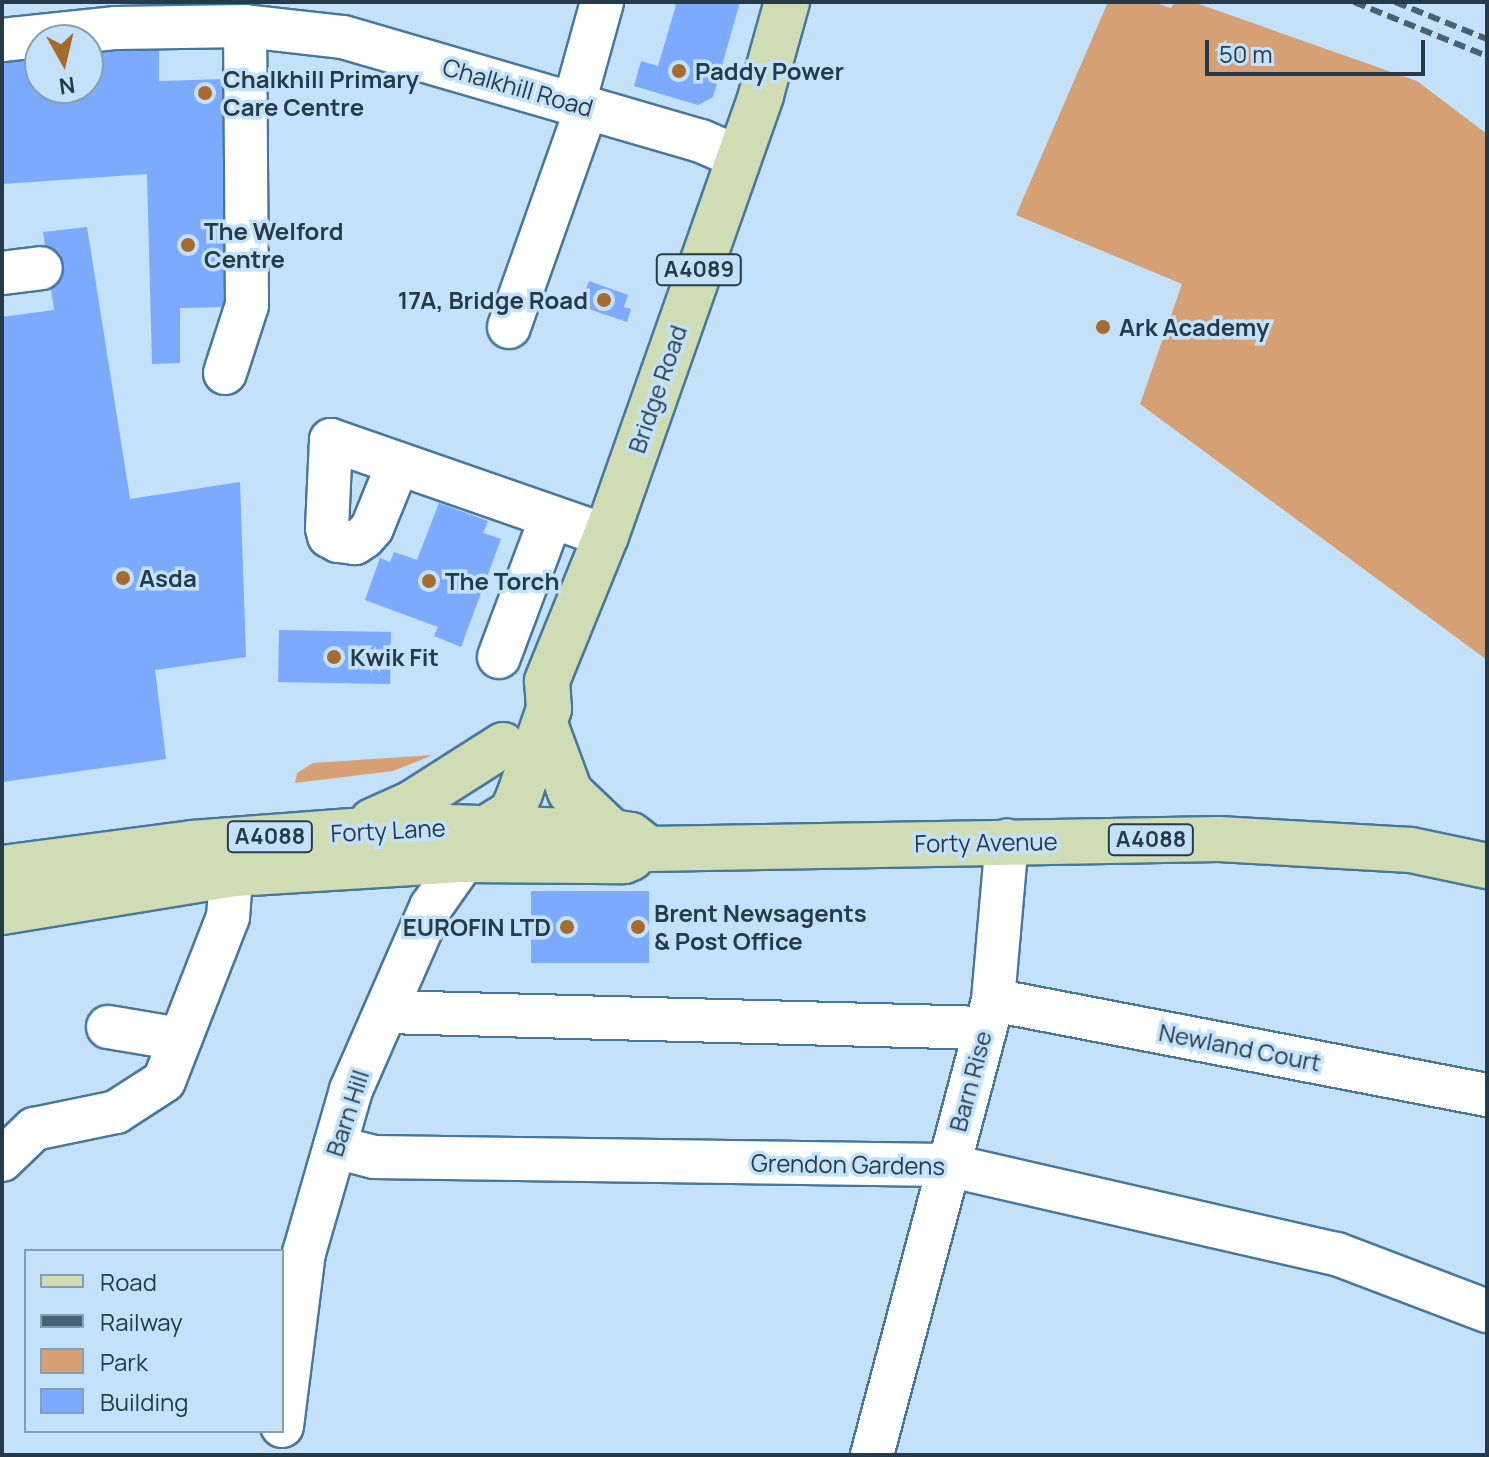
<!DOCTYPE html>
<style>
body{margin:0}
#map{position:relative;width:1489px;height:1457px;overflow:hidden;background:#c3e2fa;font-family:Manrope,sans-serif}
div>[style]{position:absolute}
.green>*{inset:0;background:#d5a174}
.building>*{inset:0;background:#7baafe;transform-origin:0 0}
.roads{filter:drop-shadow(2px 0 #47789c) drop-shadow(-2px 0 #47789c) drop-shadow(0 2px #47789c) drop-shadow(0 -2px #47789c)}
.minor>*{height:42px;margin:-21px;padding:0 21px;transform-origin:21px;border-radius:21px;background:#fff}
.major>*{height:44px;margin:-22px;padding:0 22px;transform-origin:22px;border-radius:22px;background:#d0dcb3}
.rail>*{height:6px;margin-top:-3px;transform-origin:0;background:repeating-linear-gradient(90deg,#496172 0 12px,transparent 0 18px)}
.dots>*{width:22px;height:22px;translate:-50% -50%;box-sizing:border-box;border:4px solid #c3e2fa;border-radius:50%}
span{translate:-50% -50%;white-space:nowrap;text-align:center;line-height:1.15;-webkit-text-stroke:7px #c3e2fa;paint-order:stroke}
.shield-label span{padding:2px 6px;background:#c3e2fa;border:2px solid;border-radius:6px;-webkit-text-stroke-width:0}
.shield-label{font-size:22px;color:#253b4a;font-weight:700}
.poi-label{font-size:24px;color:#253b4a;font-weight:700}
.left{translate:0 -50%;text-align:left}
.right{translate:-100% -50%;text-align:right}
.street-label{font-size:24px;color:#253b4a}
.frame{position:absolute;inset:0;border:4px solid #253b4a;pointer-events:none}
.legend{position:absolute;left:24px;top:1249px;width:260px;height:184px;box-sizing:border-box;background:#c3e2fa;border:2px solid #849fb4;margin:0;padding:10px 14px;list-style:none;font-size:24px;color:#253b4a}
.legend li{display:flex;align-items:center;gap:16px;height:40px}
.legend b{width:40px;border:2px solid #849fb4}
.north{position:absolute;left:24px;top:24px;width:80px;height:80px;box-sizing:border-box;background:#c3e2fa;border:2px solid #849fb4;border-radius:50%;rotate:172deg;font-size:22px;font-weight:700;line-height:32px;text-align:center;color:#253b4a}
.north::after{content:'';display:block;margin:auto;width:28px;height:36px;background:#a76a2f;clip-path:polygon(50% 0,100% 100%,50% 72%,0 100%)}
.scale{position:absolute;left:1205px;top:40px;width:220px;height:36px;box-sizing:border-box;border:4px solid #253b4a;border-top:0;padding-left:10px;font-size:24px;line-height:28px;white-space:nowrap;color:#253b4a;-webkit-text-stroke:6px #c3e2fa;paint-order:stroke}
</style>
<div id="map">
<div class="green">
<div style="clip-path:polygon(1108px 2px,1153px 2px,1171px 8px,1174px 2px,1193px 2px,1417px 81px,1487px 134px,1487px 660px,1140px 404px,1182px 284px,1016px 215px)"></div>
<div style="clip-path:polygon(433px 755px,393px 771px,295px 783px,297px 773px,313px 763px)"></div>
</div>
<div class="building">
<div style="clip-path:polygon(669px 2px,740px 2px,713px 97px,698px 105px,634px 86px,641px 61px,658px 66px,676px 5px)"></div>
<div style="clip-path:polygon(159px 45px,159px 81px,226px 79px,229px 307px,180px 308px,180px 363px,152px 364px,147px 174px,2px 184px,2px 59px,40px 55px,40px 88px,88px 88px,88px 51px)"></div>
<div style="clip-path:polygon(87px 227px,130px 499px,240px 482px,246px 657px,155px 670px,166px 759px,2px 782px,2px 317px,54px 310px,43px 232px)"></div>
<div style="clip-path:polygon(589px 281px,628px 295px,624px 307px,631px 309px,627px 322px,580px 306px)"></div>
<div style="clip-path:polygon(439px 503px,488px 521px,483px 533px,501px 539px,461px 647px,434px 636px,438px 627px,365px 600px,380px 558px,390px 562px,394px 552px,417px 560px)"></div>
<div style="left:279px;top:630px;width:112px;height:52px;rotate:1deg"></div>
<div style="left:649px;top:891px;width:72px;height:118px;rotate:90deg"></div>
</div>
<div class="roads">
<div class="minor">
<div style="left:2px;top:40px;width:115px;rotate:-6deg"></div>
<div style="left:116px;top:28px;width:129px;rotate:-0.9deg"></div>
<div style="left:245px;top:26px;width:99px;rotate:6.4deg"></div>
<div style="left:343px;top:37px;width:373px;rotate:16.2deg"></div>
<div style="left:701px;top:141px;width:40px;rotate:23.4deg"></div>
<div style="left:574px;top:103px;width:105px;rotate:-74.5deg"></div>
<div style="left:2px;top:273px;width:39px;rotate:-7deg"></div>
<div style="left:509px;top:327px;width:233px;rotate:-70.5deg"></div>
<div style="left:225px;top:373px;width:71px;rotate:-72.1deg"></div>
<div style="left:247px;top:305px;width:279px;rotate:-90.4deg"></div>
<div style="left:398px;top:464px;width:69px;rotate:112.1deg"></div>
<div style="left:372px;top:528px;width:12px;rotate:132deg"></div>
<div style="left:364px;top:537px;width:11px;rotate:146deg"></div>
<div style="left:355px;top:543px;width:17px;rotate:-173deg"></div>
<div style="left:338px;top:541px;width:10px;rotate:-151deg"></div>
<div style="left:329px;top:536px;width:8px;rotate:-104deg"></div>
<div style="left:327px;top:528px;width:88px;rotate:-87.4deg"></div>
<div style="left:331px;top:440px;width:291px;rotate:19.2deg"></div>
<div style="left:499px;top:657px;width:148px;rotate:-69.5deg"></div>
<div style="left:993px;top:1000px;width:503px;rotate:10.89deg"></div>
<div style="left:386px;top:1012px;width:599px;rotate:1.53deg"></div>
<div style="left:108px;top:1027px;width:73px;rotate:9.5deg"></div>
<div style="left:335px;top:1147px;width:40px;rotate:14.4deg"></div>
<div style="left:374px;top:1157px;width:573px;rotate:0.8deg"></div>
<div style="left:947px;top:1165px;width:400px;rotate:12.9deg"></div>
<div style="left:1337px;top:1254px;width:160px;rotate:20.8deg"></div>
<div style="left:2px;top:1160px;width:45px;rotate:-44.1deg"></div>
<div style="left:34px;top:1129px;width:84px;rotate:-11.7deg"></div>
<div style="left:116px;top:1112px;width:57px;rotate:-32.9deg"></div>
<div style="left:164px;top:1081px;width:176px;rotate:-68.7deg"></div>
<div style="left:228px;top:917px;width:76px;rotate:-85.5deg"></div>
<div style="left:282px;top:1426px;width:174px;rotate:-82.8deg"></div>
<div style="left:304px;top:1253px;width:170px;rotate:-73.9deg"></div>
<div style="left:351px;top:1090px;width:200px;rotate:-66.4deg"></div>
<div style="left:431px;top:907px;width:83px;rotate:-54.8deg"></div>
<div style="left:872px;top:1455px;width:471px;rotate:-75.1deg"></div>
<div style="left:993px;top:1000px;width:160px;rotate:-85deg"></div>
</div>
<div class="major">
<div style="left:545px;top:724px;width:72px;rotate:69.8deg"></div>
<div style="left:570px;top:792px;width:58px;rotate:43.6deg"></div>
<div style="left:372px;top:821px;width:44px;rotate:-24.2deg"></div>
<div style="left:412px;top:803px;width:108px;rotate:-32.5deg"></div>
<div style="left:488px;top:827px;width:28px;rotate:-32deg"></div>
<div style="left:512px;top:812px;width:21px;rotate:-67deg"></div>
<div style="left:520px;top:793px;width:89px;rotate:-71deg"></div>
<div style="left:549px;top:709px;width:28px;rotate:-94deg"></div>
<div style="left:547px;top:681px;width:157px;rotate:-67.9deg"></div>
<div style="left:606px;top:536px;width:467px;rotate:-70.6deg"></div>
<div style="left:761px;top:95px;width:97px;rotate:-74.4deg"></div>
<div style="left:2px;top:868px;width:192px;rotate:-7.5deg"></div>
<div style="left:192px;top:843px;width:227px;rotate:-4.3deg"></div>
<div style="left:418px;top:826px;width:194px;rotate:1.8deg"></div>
<div style="left:612px;top:832px;width:19px;rotate:9deg"></div>
<div style="left:631px;top:835px;width:23px;rotate:38deg"></div>
<div style="left:649px;top:849px;width:570px;rotate:-1.01deg"></div>
<div style="left:1219px;top:839px;width:192px;rotate:3.3deg"></div>
<div style="left:1411px;top:850px;width:78px;rotate:11.9deg"></div>
<div style="left:2px;top:912px;width:235px;rotate:-9.3deg"></div>
<div style="left:234px;top:874px;width:227px;rotate:-3.5deg"></div>
<div style="left:461px;top:860px;width:163px;rotate:0.4deg"></div>
<div style="left:624px;top:861px;width:8px;rotate:-23deg"></div>
</div>
</div>
<div class="rail">
<div style="left:1354px;top:2px;width:144px;rotate:22.1deg"></div>
<div style="left:1395px;top:2px;width:99px;rotate:21.9deg"></div>
</div>
<div class="dots">
<div style="left:679px;top:71px;background:#a76a2f"></div>
<div style="left:205px;top:93px;background:#a76a2f"></div>
<div style="left:188px;top:245px;background:#a76a2f"></div>
<div style="left:604px;top:300px;background:#a76a2f"></div>
<div style="left:1103px;top:327px;background:#a76a2f"></div>
<div style="left:123px;top:578px;background:#a76a2f"></div>
<div style="left:429px;top:581px;background:#a76a2f"></div>
<div style="left:334px;top:657px;background:#a76a2f"></div>
<div style="left:567px;top:927px;background:#a76a2f"></div>
<div style="left:638px;top:927px;background:#a76a2f"></div>
</div>
<div class="shield-label">
<span style="left:699px;top:270px">A4089</span>
<span style="left:270px;top:837px">A4088</span>
<span style="left:1151px;top:840px">A4088</span>
</div>
<div class="poi-label">
<span class="left" style="left:695px;top:71px">Paddy Power</span>
<span class="left" style="left:223px;top:93px">Chalkhill Primary<br>Care Centre</span>
<span class="left" style="left:204px;top:245px">The Welford<br>Centre</span>
<span class="right" style="left:588px;top:300px">17A, Bridge Road</span>
<span class="left" style="left:1119px;top:327px">Ark Academy</span>
<span class="left" style="left:139px;top:578px">Asda</span>
<span class="left" style="left:445px;top:581px">The Torch</span>
<span class="left" style="left:350px;top:657px">Kwik Fit</span>
<span class="left" style="left:654px;top:927px">Brent Newsagents<br>&amp; Post Office</span>
<span class="right" style="left:551px;top:927px">EUROFIN LTD</span>
</div>
<div class="street-label">
<span style="left:518px;top:87px;rotate:16deg">Chalkhill Road</span>
<span style="left:657px;top:389px;rotate:-71deg">Bridge Road</span>
<span style="left:388px;top:830px;rotate:-3deg">Forty Lane</span>
<span style="left:986px;top:842px;rotate:-1deg">Forty Avenue</span>
<span style="left:1240px;top:1047px;rotate:11deg">Newland Court</span>
<span style="left:970px;top:1081px;rotate:-75deg">Barn Rise</span>
<span style="left:347px;top:1113px;rotate:-72deg">Barn Hill</span>
<span style="left:848px;top:1164px;rotate:1deg">Grendon Gardens</span>
</div>
<div class="frame"></div>
<ul class="legend">
<li><b style="height:10px;background:#d0dcb3"></b>Road</li>
<li><b style="height:10px;background:#496172"></b>Railway</li>
<li><b style="height:22px;background:#d5a174"></b>Park</li>
<li><b style="height:22px;background:#7baafe"></b>Building</li>
</ul>
<div class="north">N</div>
<div class="scale">50 m</div>
</div>
